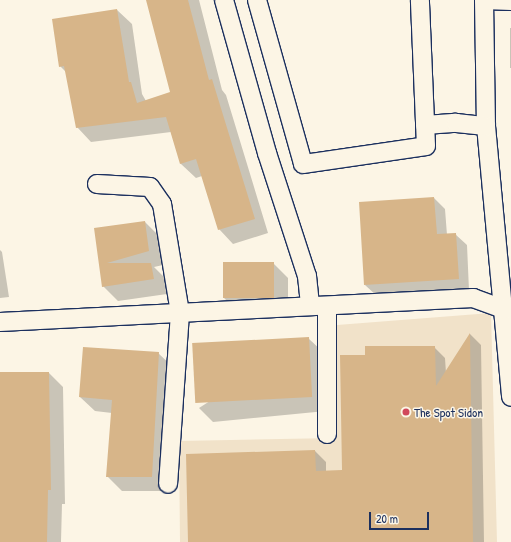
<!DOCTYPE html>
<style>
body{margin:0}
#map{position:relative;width:511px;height:542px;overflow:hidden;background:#fcf5e5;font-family:"Patrick Hand",sans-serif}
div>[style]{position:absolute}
.built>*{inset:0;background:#f1e2c9}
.shadow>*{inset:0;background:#0003;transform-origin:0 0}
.building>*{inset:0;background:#d7b589;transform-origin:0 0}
.roads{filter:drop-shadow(1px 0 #1b2f5e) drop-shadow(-1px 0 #1b2f5e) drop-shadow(0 1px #1b2f5e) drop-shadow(0 -1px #1b2f5e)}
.street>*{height:18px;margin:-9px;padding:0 9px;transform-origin:9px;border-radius:9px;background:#fcf5e5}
.dots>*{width:11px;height:11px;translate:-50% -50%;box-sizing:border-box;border:2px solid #fcf5e5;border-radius:50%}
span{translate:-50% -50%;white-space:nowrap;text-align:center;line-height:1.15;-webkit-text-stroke:3px #fcf5e5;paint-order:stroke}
.poi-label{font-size:13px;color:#1b2f5e}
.left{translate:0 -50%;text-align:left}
.scale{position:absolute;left:369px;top:512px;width:60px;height:18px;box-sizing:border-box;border:2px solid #1b2f5e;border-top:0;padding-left:5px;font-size:12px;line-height:14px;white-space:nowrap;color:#1b2f5e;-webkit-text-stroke:3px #fcf5e5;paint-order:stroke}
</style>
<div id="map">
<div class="built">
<div style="clip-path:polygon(491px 313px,497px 542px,180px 542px,179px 441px,334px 438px,337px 325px)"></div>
</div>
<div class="shadow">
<div style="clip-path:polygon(147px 0,199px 0,222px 90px,226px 95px,268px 233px,233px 244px,219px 229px,202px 176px,196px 178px,181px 164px,171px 132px,91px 142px,77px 127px,66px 72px,60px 66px,117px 10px,132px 24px,142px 94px,146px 101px,171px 93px)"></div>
<div style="left:510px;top:28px;width:1px;height:40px"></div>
<div style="clip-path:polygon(434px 198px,445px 209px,447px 235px,455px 234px,467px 245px,469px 290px,377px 296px,365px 285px)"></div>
<div style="clip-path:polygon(145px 222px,159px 236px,163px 265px,154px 267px,165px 278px,167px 294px,118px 301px,103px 286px,95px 229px)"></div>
<div style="clip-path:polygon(0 250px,2px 252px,9px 297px,0 298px)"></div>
<div style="clip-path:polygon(273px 263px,288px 278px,288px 312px,239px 312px,224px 298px)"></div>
<div style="clip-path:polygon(470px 334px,481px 345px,484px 542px,189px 542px,315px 451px,326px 462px,326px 472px,343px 471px,366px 356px,434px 347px,445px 358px,446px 373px)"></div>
<div style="clip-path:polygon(308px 338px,323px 352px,326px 411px,213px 422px,199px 408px)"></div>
<div style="clip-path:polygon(158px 353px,173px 367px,166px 491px,122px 491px,107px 476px,112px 413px,95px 411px,80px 397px)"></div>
<div style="clip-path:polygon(49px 373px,63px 387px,65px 504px,62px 504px,61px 542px,0 542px,0 375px)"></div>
</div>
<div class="building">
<div style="clip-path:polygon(146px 0,188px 0,209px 80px,212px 79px,255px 219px,218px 230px,196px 159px,180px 164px,166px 117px,76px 128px,64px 66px,59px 67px,52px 19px,117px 9px,129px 82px,131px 82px,137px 103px,170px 92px)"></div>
<div style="clip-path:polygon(434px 197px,437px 234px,456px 233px,459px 279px,364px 285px,359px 202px)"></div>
<div style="clip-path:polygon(145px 221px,149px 251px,107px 263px,151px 263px,154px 279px,102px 287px,94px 228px)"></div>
<div style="left:223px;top:262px;width:51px;height:36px"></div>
<div style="clip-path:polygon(470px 333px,473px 542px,188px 542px,186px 454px,315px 450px,316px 471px,342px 470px,340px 355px,365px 355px,365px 346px,435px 346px,436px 386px)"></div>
<div style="left:309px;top:337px;width:60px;height:117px;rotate:87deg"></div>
<div style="clip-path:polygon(83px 347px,159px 352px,152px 477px,106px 477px,112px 400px,79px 397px)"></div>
<div style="clip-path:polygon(0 372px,49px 372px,51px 490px,48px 490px,47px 542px,0 542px)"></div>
</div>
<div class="roads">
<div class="street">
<div style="left:224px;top:0;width:159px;rotate:74.3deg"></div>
<div style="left:267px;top:153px;width:129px;rotate:72deg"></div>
<div style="left:307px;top:276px;width:29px;rotate:84deg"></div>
<div style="left:257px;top:0;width:170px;rotate:74.3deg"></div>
<div style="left:303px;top:164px;width:124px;rotate:-8.3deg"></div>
<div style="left:426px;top:146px;width:146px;rotate:-92.4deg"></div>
<div style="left:484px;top:0;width:126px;rotate:89.1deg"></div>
<div style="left:486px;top:126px;width:272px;rotate:84.7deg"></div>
<div style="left:484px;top:0;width:27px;rotate:2deg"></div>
<div style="left:425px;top:125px;width:31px;rotate:-4deg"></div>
<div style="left:456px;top:123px;width:30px;rotate:6deg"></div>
<div style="left:97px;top:184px;width:53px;rotate:3.2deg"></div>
<div style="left:150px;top:187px;width:21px;rotate:55deg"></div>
<div style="left:162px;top:204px;width:110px;rotate:80.6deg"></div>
<div style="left:180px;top:313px;width:171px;rotate:94deg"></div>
<div style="left:327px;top:306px;width:128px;rotate:90deg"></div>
<div style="left:0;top:322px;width:474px;rotate:-2.9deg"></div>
<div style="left:473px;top:298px;width:33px;rotate:20deg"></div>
<div style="left:504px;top:309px;width:7px;rotate:-16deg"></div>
</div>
</div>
<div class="dots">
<div style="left:406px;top:412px;background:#d1495b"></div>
</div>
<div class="poi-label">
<span class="left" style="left:414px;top:412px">The Spot Sidon</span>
</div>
<div class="scale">20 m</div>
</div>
